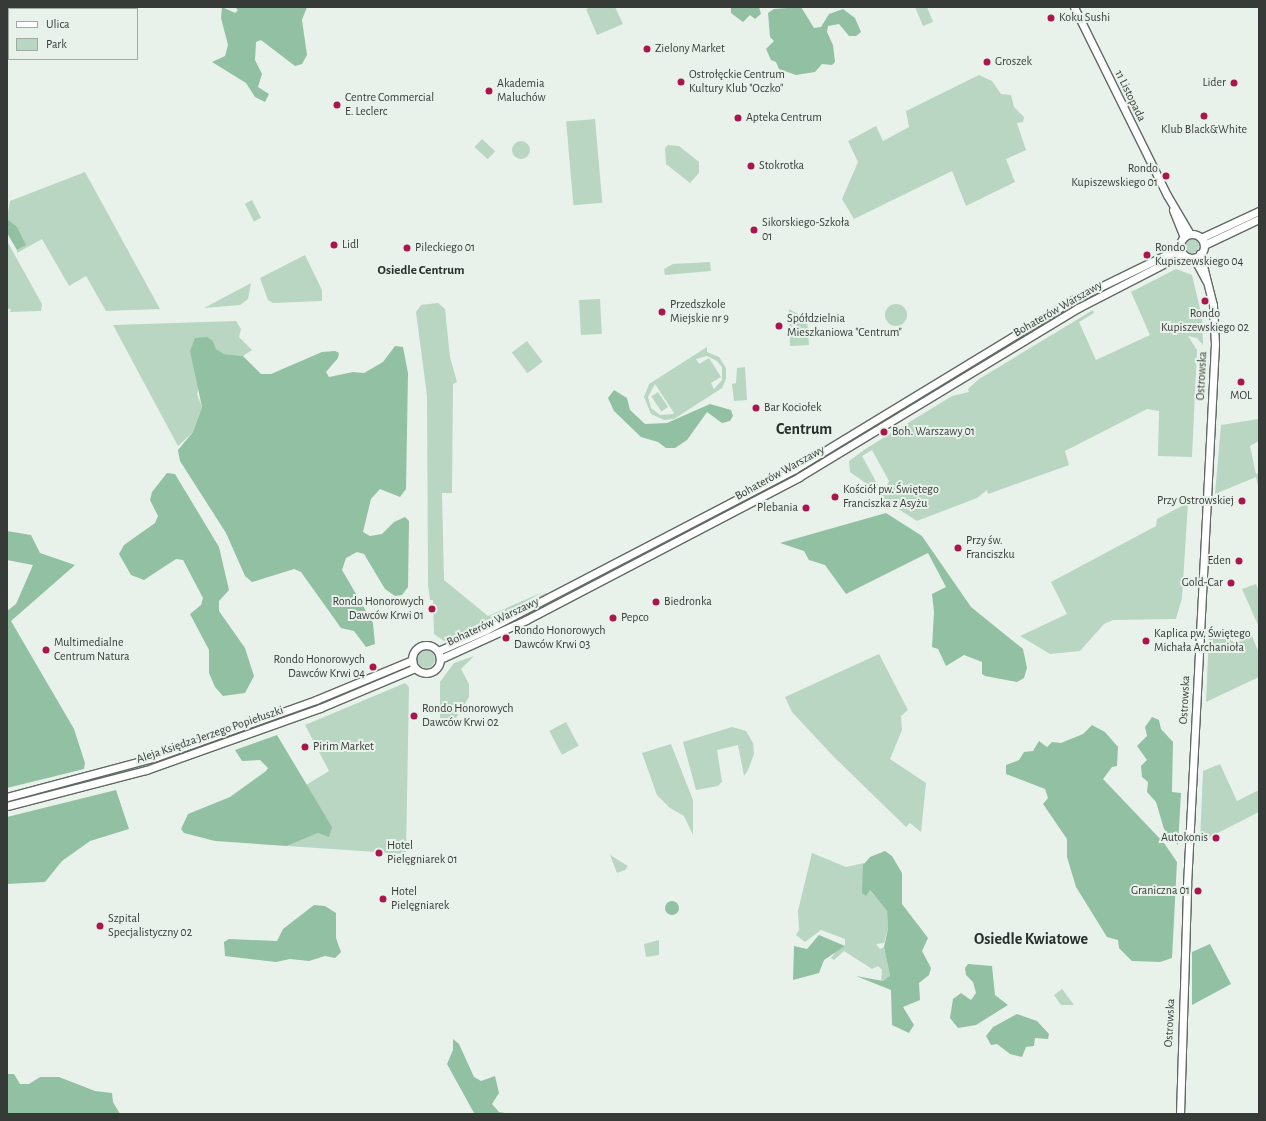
<!DOCTYPE html>
<meta charset="utf-8">
<style>
body{margin:0}
#map{position:relative;width:1266px;height:1121px;overflow:hidden;background:#e8f2eb;font-family:"Alegreya Sans",sans-serif}
div>[style]{position:absolute}
.green>*{inset:0;background:#b8d6c2;transform-origin:0 0}
.round{border-radius:50%}
.forest>*{inset:0;background:#92c0a2}
.roads{filter:drop-shadow(1px 0 #606963) drop-shadow(-1px 0 #606963) drop-shadow(0 1px #606963) drop-shadow(0 -1px #606963)}
.secondary>*{height:7px;margin:-3.5px;padding:0 3.5px;transform-origin:3.5px;border-radius:3.5px;background:#fff}
.secondary>.ring{margin:-3.5px;padding:0;box-sizing:content-box;background:none;border:7px solid #fff;border-radius:50%}
.dots>*{width:11px;height:11px;translate:-50% -50%;box-sizing:border-box;border:2px solid #e8f2eb;border-radius:50%}
span{translate:-50% -50%;white-space:nowrap;text-align:center;line-height:1.15;-webkit-text-stroke:4px #e8f2eb;paint-order:stroke}
.poi-label{font-size:12px;color:#373b38}
.left{translate:0 -50%;text-align:left}
.right{translate:-100% -50%;text-align:right}
.street-label{font-size:12px;color:#373b38}
.neighbourhood-label{font-size:13px;color:#28302b;font-weight:700}
.district-label{font-size:16px;color:#28302b;font-weight:700}
.frame{position:absolute;inset:0;border:8px solid #373b38;pointer-events:none}
.legend{position:absolute;left:8px;top:8px;width:130px;height:52px;box-sizing:border-box;background:#e8f2eb;border:1px solid #a1a9a3;margin:0;padding:5px 7px;list-style:none;font-size:12px;color:#373b38}
.legend li{display:flex;align-items:center;gap:8px;height:20px}
.legend b{width:20px;border:1px solid #a1a9a3}
</style>
<div id="map">
<div class="green">
<div style="clip-path:polygon(591px 7px,615px 7px,623px 24px,597px 35px,586px 9px)"></div>
<div style="clip-path:polygon(915px 7px,927px 7px,933px 22px,923px 26px)"></div>
<div style="clip-path:polygon(979px 75px,992px 81px,1001px 94px,1011px 95px,1014px 107px,1024px 117px,1023px 122px,1017px 123px,1026px 150px,1006px 159px,1015px 182px,966px 206px,952px 171px,854px 219px,842px 199px,858px 162px,848px 141px,876px 126px,883px 141px,909px 127px,906px 111px)"></div>
<div style="left:595px;top:119px;width:84px;height:29px;rotate:85deg"></div>
<div style="left:482px;top:139px;width:18px;height:11px;rotate:43deg"></div>
<div class="round" style="left:512px;top:141px;width:18px;height:18px"></div>
<div style="clip-path:polygon(668px 145px,679px 146px,699px 162px,699px 173px,690px 183px,666px 164px,665px 148px)"></div>
<div style="clip-path:polygon(85px 172px,160px 309px,106px 311px,86px 276px,69px 286px,42px 239px,17px 253px,17px 250px,25px 245px,7px 219px,10px 201px)"></div>
<div style="left:252px;top:200px;width:20px;height:8px;rotate:63deg"></div>
<div class="round" style="left:1185px;top:239px;width:14px;height:14px"></div>
<div style="clip-path:polygon(7px 241px,42px 304px,41px 311px,10px 312px,11px 309px,7px 309px)"></div>
<div style="clip-path:polygon(305px 255px,322px 290px,322px 301px,273px 303px,268px 300px,260px 278px)"></div>
<div style="clip-path:polygon(710px 262px,711px 271px,665px 275px,664px 269px,673px 264px)"></div>
<div style="clip-path:polygon(1176px 269px,1192px 275px,1202px 317px,1203px 345px,1197px 338px,1188px 336px,1197px 350px,1192px 457px,1158px 456px,1159px 411px,1147px 409px,1065px 451px,1069px 465px,988px 494px,987px 490px,977px 498px,917px 521px,881px 498px,889px 481px,872px 450px,862px 456px,879px 487px,877px 491px,850px 472px,849px 461px,867px 448px,952px 396px,969px 392px,968px 389px,979px 379px,1093px 310px,1094px 313px,1079px 322px,1096px 360px,1150px 335px,1131px 292px)"></div>
<div style="clip-path:polygon(251px 283px,248px 299px,240px 305px,204px 308px)"></div>
<div style="left:600px;top:299px;width:35px;height:21px;rotate:87deg"></div>
<div style="clip-path:polygon(438px 303px,445px 309px,450px 357px,457px 382px,453px 384px,452px 493px,442px 493px,444px 580px,488px 616px,543px 592px,493px 620px,444px 641px,434px 634px,433px 600px,430px 600px,428px 585px,427px 396px,416px 312px,421px 305px)"></div>
<div class="round" style="left:885px;top:304px;width:22px;height:22px"></div>
<div style="clip-path:polygon(789px 309px,807px 319px,809px 345px,790px 346px)"></div>
<div style="clip-path:polygon(236px 321px,241px 329px,239px 337px,252px 350px,243px 356px,224px 354px,216px 349px,213px 341px,197px 394px,202px 407px,193px 432px,178px 446px,113px 325px)"></div>
<div style="left:527px;top:341px;width:26px;height:19px;rotate:53deg"></div>
<div style="clip-path:polygon(evenodd,707px 347px,707px 352px,719px 357px,726px 368px,726px 379px,722px 388px,674px 419px,664px 420px,651px 414px,644px 397px,649px 384px,707px 347px,707px 356px,717px 361px,722px 367px,722px 380px,714px 389px,711px 383px,721px 377px,709px 358px,699px 364px,696px 359px,707px 356px,707px 347px,655px 384px,674px 413px,673px 414px,660px 415px,651px 408px,648px 397px,655px 384px)"></div>
<div style="clip-path:polygon(745px 367px,747px 400px,734px 401px,732px 384px,736px 383px,737px 368px)"></div>
<div style="left:658px;top:392px;width:18px;height:8px;rotate:56deg"></div>
<div style="clip-path:polygon(1258px 419px,1259px 441px,1250px 446px,1256px 474px,1259px 473px,1259px 491px,1256px 477px,1215px 494px,1221px 425px)"></div>
<div style="clip-path:polygon(1188px 503px,1182px 598px,1176px 619px,1113px 620px,1104px 624px,1080px 651px,1050px 654px,1020px 636px,1067px 614px,1051px 582px,1156px 526px,1157px 519px)"></div>
<div style="clip-path:polygon(1256px 584px,1259px 591px,1258px 625px,1242px 589px)"></div>
<div style="clip-path:polygon(546px 593px,549px 594px,447px 644px,447px 641px)"></div>
<div style="clip-path:polygon(1213px 629px,1235px 643px,1252px 636px,1259px 653px,1259px 677px,1206px 702px,1209px 634px)"></div>
<div class="round" style="left:417px;top:650px;width:18px;height:18px"></div>
<div style="clip-path:polygon(879px 654px,908px 710px,901px 716px,902px 730px,890px 759px,926px 783px,921px 832px,910px 823px,906px 827px,833px 756px,792px 712px,785px 697px)"></div>
<div style="clip-path:polygon(474px 656px,461px 669px,469px 684px,469px 697px,453px 723px,440px 722px,440px 682px,454px 663px)"></div>
<div style="clip-path:polygon(405px 683px,409px 687px,406px 854px,287px 846px,332px 827px,306px 785px,329px 771px,305px 725px)"></div>
<div style="left:566px;top:722px;width:27px;height:19px;rotate:62deg"></div>
<div style="clip-path:polygon(732px 727px,746px 731px,753px 743px,754px 754px,748px 770px,744px 776px,738px 745px,717px 750px,722px 782px,718px 786px,696px 790px,683px 742px)"></div>
<div style="clip-path:polygon(671px 744px,693px 800px,693px 835px,684px 816px,670px 808px,657px 795px,642px 753px)"></div>
<div style="clip-path:polygon(1220px 764px,1237px 801px,1259px 790px,1259px 812px,1200px 842px,1203px 771px)"></div>
<div style="left:120px;top:772px;width:4px;height:116px;rotate:76deg"></div>
<div style="clip-path:polygon(812px 853px,846px 867px,864px 863px,863px 882px,887px 911px,888px 929px,884px 943px,876px 944px,880px 949px,884px 947px,890px 976px,886px 980px,881px 981px,882px 970px,878px 966px,872px 969px,844px 951px,834px 960px,831px 958px,839px 948px,845px 946px,845px 939px,821px 930px,805px 942px,796px 935px,799px 930px,798px 911px)"></div>
<div style="clip-path:polygon(610px 855px,628px 866px,625px 870px,617px 873px)"></div>
<div style="clip-path:polygon(659px 940px,659px 955px,646px 957px,644px 944px)"></div>
<div style="clip-path:polygon(1062px 989px,1074px 1005px,1061px 1005px,1054px 995px)"></div>
</div>
<div class="forest">
<div style="clip-path:polygon(222px 7px,235px 13px,238px 10px,235px 7px,307px 7px,302px 20px,307px 55px,302px 64px,295px 66px,261px 40px,256px 42px,255px 60px,262px 74px,258px 87px,269px 94px,265px 102px,255px 97px,246px 83px,212px 62px,225px 56px,228px 45px,221px 18px)"></div>
<div style="clip-path:polygon(731px 7px,759px 7px,761px 14px,755px 19px,750px 15px,743px 22px,731px 13px)"></div>
<div style="clip-path:polygon(801px 7px,814px 28px,821px 27px,829px 14px,843px 9px,855px 18px,861px 32px,856px 36px,849px 36px,839px 24px,828px 26px,827px 32px,833px 45px,835px 62px,832px 65px,822px 64px,815px 72px,796px 75px,779px 69px,776px 62px,771px 60px,766px 49px,774px 41px,770px 37px,768px 13px,774px 9px)"></div>
<div style="clip-path:polygon(7px 219px,17px 227px,26px 245px,17px 250px,7px 233px)"></div>
<div style="clip-path:polygon(207px 337px,213px 341px,216px 349px,224px 354px,243px 356px,261px 374px,271px 374px,322px 352px,335px 351px,339px 353px,338px 358px,326px 372px,329px 377px,353px 372px,364px 373px,383px 362px,395px 346px,403px 347px,408px 373px,406px 489px,400px 497px,380px 489px,371px 499px,363px 532px,370px 536px,382px 534px,394px 522px,405px 517px,409px 521px,408px 587px,402px 595px,395px 596px,385px 589px,364px 554px,357px 552px,346px 558px,342px 570px,373px 623px,375px 644px,366px 647px,354px 631px,341px 628px,301px 572px,294px 569px,252px 582px,245px 576px,226px 533px,180px 461px,178px 450px,193px 432px,202px 407px,190px 351px,195px 338px)"></div>
<div style="clip-path:polygon(614px 390px,627px 398px,630px 410px,645px 424px,667px 423px,710px 404px,731px 410px,733px 416px,730px 421px,722px 423px,707px 412px,687px 440px,675px 448px,666px 448px,658px 442px,641px 437px,614px 411px,608px 398px)"></div>
<div style="clip-path:polygon(167px 473px,175px 474px,219px 547px,229px 590px,219px 601px,219px 611px,245px 648px,254px 676px,245px 693px,223px 696px,215px 687px,209px 673px,209px 650px,190px 614px,201px 605px,203px 598px,183px 560px,176px 559px,144px 580px,131px 575px,119px 554px,124px 545px,155px 523px,158px 516px,150px 500px,152px 492px)"></div>
<div style="clip-path:polygon(886px 513px,922px 536px,971px 607px,1023px 649px,1027px 668px,1024px 678px,1017px 682px,985px 676px,982px 674px,982px 662px,964px 655px,946px 666px,938px 649px,932px 647px,934px 612px,932px 594px,946px 587px,928px 553px,846px 594px,825px 565px,809px 560px,804px 551px,780px 543px)"></div>
<div style="clip-path:polygon(7px 531px,31px 535px,40px 553px,75px 565px,11px 621px,74px 729px,85px 763px,84px 769px,7px 788px,7px 611px,16px 604px,33px 565px,7px 560px)"></div>
<div style="clip-path:polygon(1152px 717px,1159px 720px,1161px 729px,1173px 742px,1172px 792px,1181px 793px,1178px 845px,1164px 829px,1156px 802px,1147px 792px,1148px 782px,1142px 777px,1141px 766px,1147px 760px,1137px 746px,1147px 736px,1145px 727px)"></div>
<div style="clip-path:polygon(1092px 725px,1105px 732px,1118px 747px,1117px 766px,1112px 767px,1103px 779px,1164px 843px,1177px 862px,1172px 958px,1160px 962px,1132px 961px,1119px 948px,1118px 940px,1107px 937px,1076px 887px,1067px 857px,1067px 839px,1043px 804px,1048px 798px,1045px 789px,1006px 774px,1006px 765px,1019px 760px,1024px 752px,1033px 751px,1039px 741px,1047px 747px,1052px 742px,1061px 743px,1083px 734px)"></div>
<div style="clip-path:polygon(277px 735px,332px 827px,329px 837px,318px 833px,287px 846px,215px 841px,184px 833px,181px 829px,188px 814px,230px 797px,266px 771px,268px 768px,260px 760px,242px 761px,235px 750px)"></div>
<div style="clip-path:polygon(116px 790px,129px 829px,90px 841px,62px 861px,45px 882px,7px 884px,7px 817px)"></div>
<div style="clip-path:polygon(885px 851px,892px 856px,902px 873px,902px 904px,928px 938px,922px 951px,931px 968px,929px 975px,919px 983px,920px 1000px,903px 1007px,914px 1025px,909px 1033px,892px 1025px,891px 990px,856px 976px,883px 981px,890px 976px,884px 947px,888px 929px,887px 911px,870px 890px,866px 896px,862px 893px,863px 865px,870px 857px)"></div>
<div class="round" style="left:665px;top:901px;width:14px;height:14px"></div>
<div style="clip-path:polygon(314px 905px,325px 906px,336px 913px,336px 938px,341px 952px,335px 958px,325px 956px,309px 961px,290px 959px,276px 962px,225px 956px,224px 942px,229px 939px,277px 941px,283px 929px)"></div>
<div style="clip-path:polygon(819px 935px,845px 946px,824px 960px,819px 973px,793px 980px,794px 946px,807px 949px)"></div>
<div style="clip-path:polygon(1210px 944px,1231px 984px,1192px 1005px,1192px 952px)"></div>
<div style="clip-path:polygon(968px 964px,992px 966px,995px 995px,1008px 1005px,976px 1025px,958px 1028px,950px 1018px,953px 999px,961px 993px,971px 1000px,976px 993px,973px 982px,966px 975px,965px 968px)"></div>
<div style="clip-path:polygon(1017px 1014px,1037px 1021px,1049px 1034px,1048px 1039px,1035px 1038px,1034px 1046px,1026px 1047px,1022px 1057px,1010px 1054px,997px 1044px,991px 1045px,986px 1036px,993px 1027px)"></div>
<div style="clip-path:polygon(453px 1039px,459px 1044px,474px 1077px,481px 1081px,495px 1076px,499px 1093px,492px 1104px,499px 1112px,511px 1114px,474px 1113px,447px 1064px,453px 1050px)"></div>
<div style="clip-path:polygon(7px 1074px,14px 1074px,20px 1084px,29px 1084px,40px 1077px,59px 1077px,95px 1091px,112px 1093px,113px 1102px,120px 1114px,7px 1114px)"></div>
</div>
<div class="roads">
<div class="secondary">
<div style="left:1074px;top:7px;width:210px;rotate:63.7deg"></div>
<div style="left:1167px;top:195px;width:45px;rotate:59.5deg"></div>
<div style="left:1173px;top:210px;width:29px;rotate:68deg"></div>
<div class="ring" style="left:1180px;top:234px;width:17px;height:17px"></div>
<div style="left:1201px;top:238px;width:64px;rotate:-25deg"></div>
<div style="left:1204px;top:245px;width:61px;rotate:-25.3deg"></div>
<div style="left:1194px;top:258px;width:26px;rotate:62deg"></div>
<div class="ring" style="left:412px;top:645px;width:21px;height:21px"></div>
<div style="left:438px;top:651px;width:52px;rotate:-23.6deg"></div>
<div style="left:486px;top:630px;width:348px;rotate:-27.5deg"></div>
<div style="left:795px;top:469px;width:325px;rotate:-31.3deg"></div>
<div style="left:1073px;top:300px;width:119px;rotate:-25.9deg"></div>
<div style="left:440px;top:659px;width:94px;rotate:-24.4deg"></div>
<div style="left:526px;top:620px;width:308px;rotate:-27.6deg"></div>
<div style="left:799px;top:477px;width:326px;rotate:-31.2deg"></div>
<div style="left:1078px;top:308px;width:118px;rotate:-27.2deg"></div>
<div style="left:7px;top:797px;width:154px;rotate:-15deg"></div>
<div style="left:156px;top:757px;width:170px;rotate:-19.6deg"></div>
<div style="left:316px;top:700px;width:104px;rotate:-22.6deg"></div>
<div style="left:7px;top:806px;width:144px;rotate:-14.5deg"></div>
<div style="left:146px;top:770px;width:185px;rotate:-19.6deg"></div>
<div style="left:320px;top:708px;width:103px;rotate:-22.8deg"></div>
<div style="left:1180px;top:1114px;width:229px;rotate:-88.2deg"></div>
<div style="left:1187px;top:885px;width:542px;rotate:-87.04deg"></div>
<div style="left:1215px;top:344px;width:39px;rotate:-93deg"></div>
<div style="left:1213px;top:305px;width:53px;rotate:-104.3deg"></div>
</div>
</div>
<div class="dots">
<div style="left:1051px;top:18px;background:#a9164e"></div>
<div style="left:647px;top:49px;background:#a9164e"></div>
<div style="left:987px;top:62px;background:#a9164e"></div>
<div style="left:681px;top:82px;background:#a9164e"></div>
<div style="left:1234px;top:83px;background:#a9164e"></div>
<div style="left:489px;top:91px;background:#a9164e"></div>
<div style="left:337px;top:105px;background:#a9164e"></div>
<div style="left:1204px;top:116px;background:#a9164e"></div>
<div style="left:738px;top:118px;background:#a9164e"></div>
<div style="left:751px;top:166px;background:#a9164e"></div>
<div style="left:1166px;top:176px;background:#a9164e"></div>
<div style="left:754px;top:230px;background:#a9164e"></div>
<div style="left:334px;top:245px;background:#a9164e"></div>
<div style="left:407px;top:248px;background:#a9164e"></div>
<div style="left:1147px;top:255px;background:#a9164e"></div>
<div style="left:1205px;top:301px;background:#a9164e"></div>
<div style="left:662px;top:312px;background:#a9164e"></div>
<div style="left:779px;top:326px;background:#a9164e"></div>
<div style="left:1241px;top:382px;background:#a9164e"></div>
<div style="left:756px;top:408px;background:#a9164e"></div>
<div style="left:884px;top:432px;background:#a9164e"></div>
<div style="left:835px;top:497px;background:#a9164e"></div>
<div style="left:1242px;top:501px;background:#a9164e"></div>
<div style="left:806px;top:508px;background:#a9164e"></div>
<div style="left:958px;top:548px;background:#a9164e"></div>
<div style="left:1239px;top:561px;background:#a9164e"></div>
<div style="left:1231px;top:583px;background:#a9164e"></div>
<div style="left:656px;top:602px;background:#a9164e"></div>
<div style="left:432px;top:609px;background:#a9164e"></div>
<div style="left:613px;top:618px;background:#a9164e"></div>
<div style="left:506px;top:638px;background:#a9164e"></div>
<div style="left:1146px;top:641px;background:#a9164e"></div>
<div style="left:46px;top:650px;background:#a9164e"></div>
<div style="left:373px;top:667px;background:#a9164e"></div>
<div style="left:414px;top:716px;background:#a9164e"></div>
<div style="left:305px;top:747px;background:#a9164e"></div>
<div style="left:1216px;top:838px;background:#a9164e"></div>
<div style="left:379px;top:853px;background:#a9164e"></div>
<div style="left:1198px;top:891px;background:#a9164e"></div>
<div style="left:383px;top:899px;background:#a9164e"></div>
<div style="left:100px;top:926px;background:#a9164e"></div>
</div>
<div class="poi-label">
<span class="left" style="left:1059px;top:18px">Koku Sushi</span>
<span class="left" style="left:655px;top:49px">Zielony Market</span>
<span class="left" style="left:995px;top:62px">Groszek</span>
<span class="left" style="left:689px;top:82px">Ostrołęckie Centrum<br>Kultury Klub "Oczko"</span>
<span class="right" style="left:1226px;top:83px">Lider</span>
<span class="left" style="left:497px;top:91px">Akademia<br>Maluchów</span>
<span class="left" style="left:345px;top:105px">Centre Commercial<br>E. Leclerc</span>
<span class="left" style="left:746px;top:118px">Apteka Centrum</span>
<span style="left:1204px;top:130px">Klub Black&amp;White</span>
<span class="left" style="left:759px;top:166px">Stokrotka</span>
<span class="right" style="left:1158px;top:176px">Rondo<br>Kupiszewskiego 01</span>
<span class="left" style="left:762px;top:230px">Sikorskiego-Szkoła<br>01</span>
<span class="left" style="left:342px;top:245px">Lidl</span>
<span class="left" style="left:415px;top:248px">Pileckiego 01</span>
<span class="left" style="left:1155px;top:255px">Rondo<br>Kupiszewskiego 04</span>
<span class="left" style="left:670px;top:312px">Przedszkole<br>Miejskie nr 9</span>
<span style="left:1205px;top:321px">Rondo<br>Kupiszewskiego 02</span>
<span class="left" style="left:787px;top:326px">Spółdzielnia<br>Mieszkaniowa "Centrum"</span>
<span style="left:1241px;top:396px">MOL</span>
<span class="left" style="left:764px;top:408px">Bar Kociołek</span>
<span class="left" style="left:892px;top:432px">Boh. Warszawy 01</span>
<span class="left" style="left:843px;top:497px">Kościół pw. Świętego<br>Franciszka z Asyżu</span>
<span class="right" style="left:1234px;top:501px">Przy Ostrowskiej</span>
<span class="right" style="left:798px;top:508px">Plebania</span>
<span class="left" style="left:966px;top:548px">Przy św.<br>Franciszku</span>
<span class="right" style="left:1231px;top:561px">Eden</span>
<span class="right" style="left:1223px;top:583px">Gold-Car</span>
<span class="right" style="left:424px;top:609px">Rondo Honorowych<br>Dawców Krwi 01</span>
<span class="left" style="left:664px;top:602px">Biedronka</span>
<span class="left" style="left:621px;top:618px">Pepco</span>
<span class="left" style="left:514px;top:638px">Rondo Honorowych<br>Dawców Krwi 03</span>
<span class="left" style="left:1154px;top:641px">Kaplica pw. Świętego<br>Michała Archanioła</span>
<span class="left" style="left:54px;top:650px">Multimedialne<br>Centrum Natura</span>
<span class="right" style="left:365px;top:667px">Rondo Honorowych<br>Dawców Krwi 04</span>
<span class="left" style="left:422px;top:716px">Rondo Honorowych<br>Dawców Krwi 02</span>
<span class="left" style="left:313px;top:747px">Pirim Market</span>
<span class="right" style="left:1208px;top:838px">Autokonis</span>
<span class="left" style="left:387px;top:853px">Hotel<br>Pielęgniarek 01</span>
<span class="right" style="left:1190px;top:891px">Graniczna 01</span>
<span class="left" style="left:391px;top:899px">Hotel<br>Pielęgniarek</span>
<span class="left" style="left:108px;top:926px">Szpital<br>Specjalistyczny 02</span>
</div>
<div class="street-label">
<span style="left:1130px;top:96px;rotate:64deg">11 Listopada</span>
<span style="left:1058px;top:309px;rotate:-30deg">Bohaterów Warszawy</span>
<span style="left:1202px;top:376px;rotate:-87deg">Ostrowska</span>
<span style="left:780px;top:473px;rotate:-29deg">Bohaterów Warszawy</span>
<span style="left:493px;top:622px;rotate:-25deg">Bohaterów Warszawy</span>
<span style="left:1185px;top:700px;rotate:-87deg">Ostrowska</span>
<span style="left:210px;top:735px;rotate:-19deg">Aleja Księdza Jerzego Popiełuszki</span>
<span style="left:1170px;top:1023px;rotate:-87deg">Ostrowska</span>
</div>
<div class="neighbourhood-label">
<span style="left:421px;top:271px">Osiedle Centrum</span>
</div>
<div class="district-label">
<span style="left:804px;top:429px">Centrum</span>
<span style="left:1031px;top:939px">Osiedle Kwiatowe</span>
</div>
<div class="frame"></div>
<ul class="legend">
<li><b style="height:5px;background:#fff"></b>Ulica</li>
<li><b style="height:11px;background:#b8d6c2"></b>Park</li>
</ul>
</div>
